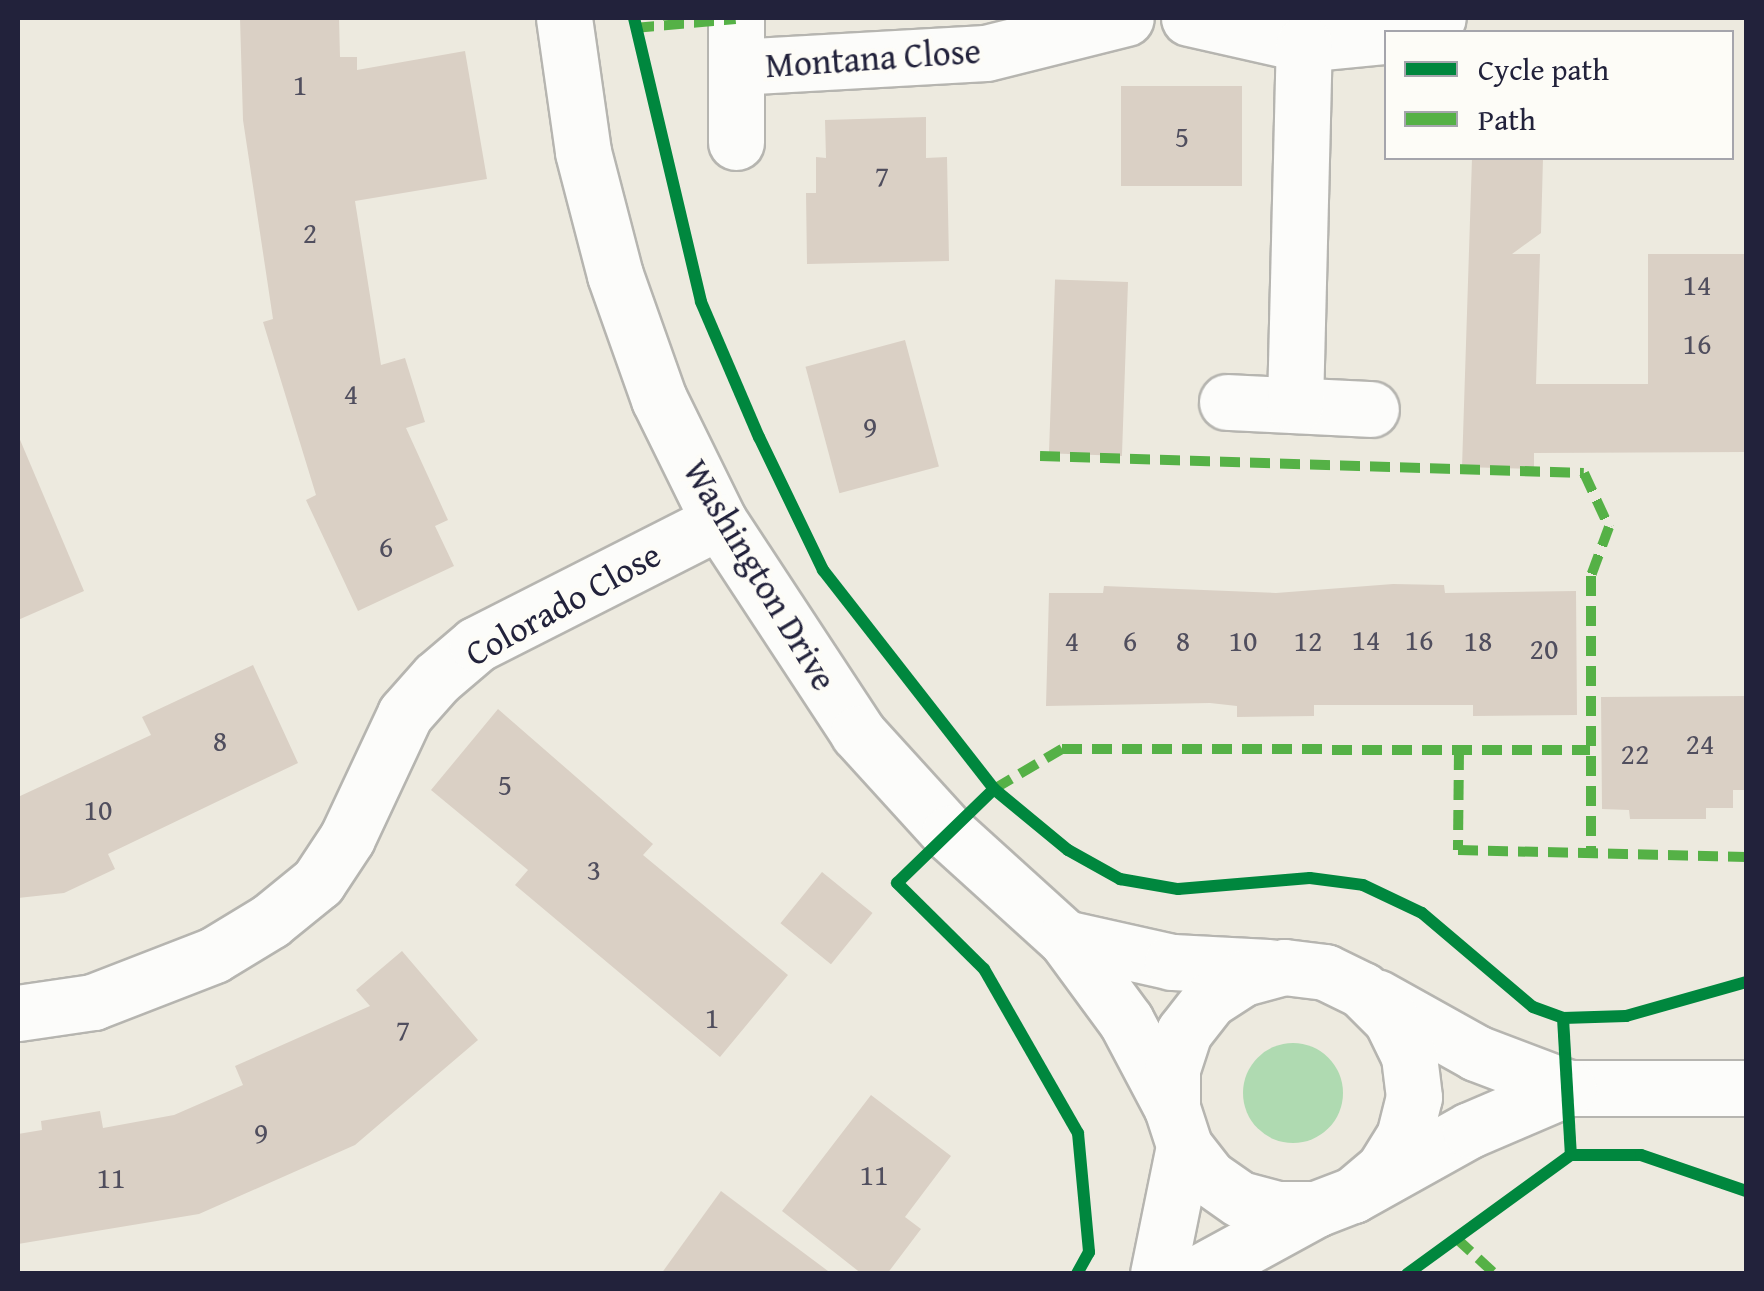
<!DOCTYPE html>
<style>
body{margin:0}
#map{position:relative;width:1764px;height:1291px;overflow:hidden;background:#edeadf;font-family:"Gentium Book Plus",serif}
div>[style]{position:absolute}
.green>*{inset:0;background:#afdab1}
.round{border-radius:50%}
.building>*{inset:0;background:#dad0c5;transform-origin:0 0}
.roads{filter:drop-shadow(2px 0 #b6b5b0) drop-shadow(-2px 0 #b6b5b0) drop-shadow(0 2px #b6b5b0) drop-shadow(0 -2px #b6b5b0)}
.minor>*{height:55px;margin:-27.5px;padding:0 27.5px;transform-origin:27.5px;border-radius:27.5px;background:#fcfcfa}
.quiet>*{height:10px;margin-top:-5px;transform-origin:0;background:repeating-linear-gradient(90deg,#55b146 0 20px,transparent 0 30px)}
.cycleway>*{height:12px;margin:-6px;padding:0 6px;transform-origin:6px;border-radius:6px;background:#00873e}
span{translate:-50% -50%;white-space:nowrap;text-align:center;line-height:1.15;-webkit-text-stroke:8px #fdfcf7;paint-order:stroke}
.number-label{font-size:30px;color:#504e5e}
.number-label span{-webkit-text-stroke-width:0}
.street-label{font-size:35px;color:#22223b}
.frame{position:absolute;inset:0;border:20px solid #22223b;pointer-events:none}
.legend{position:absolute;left:1384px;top:30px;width:350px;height:130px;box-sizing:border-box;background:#fdfcf7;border:2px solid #a5a5ac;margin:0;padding:12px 18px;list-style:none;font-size:30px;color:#22223b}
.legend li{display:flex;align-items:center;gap:20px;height:50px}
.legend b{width:50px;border:2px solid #a5a5ac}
</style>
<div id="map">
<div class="green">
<div class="round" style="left:1243px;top:1043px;width:100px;height:100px"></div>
</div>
<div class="building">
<div style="clip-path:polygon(240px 18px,339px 18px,340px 57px,357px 57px,357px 70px,465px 51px,487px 179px,355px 201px,381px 365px,405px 358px,425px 422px,406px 428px,448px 520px,435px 526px,454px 566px,358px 611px,306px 500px,316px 495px,263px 322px,273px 319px,243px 120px)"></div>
<div style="left:1121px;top:86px;width:121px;height:100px"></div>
<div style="clip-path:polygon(926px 117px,926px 158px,947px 157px,949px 261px,807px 264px,806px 193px,816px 193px,816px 157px,826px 158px,825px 120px)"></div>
<div style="clip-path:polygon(1472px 158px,1543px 158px,1541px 233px,1512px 254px,1540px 254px,1536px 384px,1648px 384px,1648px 254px,1746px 254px,1746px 452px,1534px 453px,1534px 469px,1462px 467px)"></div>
<div style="left:1128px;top:282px;width:174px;height:73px;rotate:92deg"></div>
<div style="left:905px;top:340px;width:131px;height:103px;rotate:75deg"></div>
<div style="clip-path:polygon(18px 435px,84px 591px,18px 620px)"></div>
<div style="clip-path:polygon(1393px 584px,1444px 585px,1445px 593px,1576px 591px,1577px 715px,1473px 716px,1473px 705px,1314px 705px,1314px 716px,1237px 717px,1237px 706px,1210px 703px,1046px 706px,1049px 593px,1103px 593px,1104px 586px,1276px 593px)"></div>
<div style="clip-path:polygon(253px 665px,298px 763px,108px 854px,115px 869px,64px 893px,18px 898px,18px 797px,151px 735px,142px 717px)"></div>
<div style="clip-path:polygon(1746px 696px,1746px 790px,1733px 790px,1733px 808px,1706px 808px,1706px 819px,1630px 819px,1629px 810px,1602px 809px,1601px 697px)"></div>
<div style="clip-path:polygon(498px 709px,653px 844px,643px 855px,788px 975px,720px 1057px,515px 885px,528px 870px,431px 790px)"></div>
<div style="left:822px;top:872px;width:65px;height:66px;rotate:39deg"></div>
<div style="clip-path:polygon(402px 951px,478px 1040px,355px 1145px,199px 1214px,18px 1244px,18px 1134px,42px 1130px,41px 1121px,100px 1111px,103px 1128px,174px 1115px,243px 1085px,235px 1066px,370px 1006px,356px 990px)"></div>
<div style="clip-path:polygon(871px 1095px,951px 1156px,905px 1217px,921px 1229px,887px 1274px,862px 1274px,782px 1211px)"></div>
<div style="clip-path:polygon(721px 1191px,832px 1274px,661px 1274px)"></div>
</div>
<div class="roads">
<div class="minor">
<div style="left:564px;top:18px;width:135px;rotate:81.9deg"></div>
<div style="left:583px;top:152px;width:127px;rotate:75.4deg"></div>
<div style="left:615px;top:275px;width:132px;rotate:70.5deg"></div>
<div style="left:659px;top:399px;width:136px;rotate:63.8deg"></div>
<div style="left:719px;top:521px;width:254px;rotate:56.7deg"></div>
<div style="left:858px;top:733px;width:135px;rotate:47.7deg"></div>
<div style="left:949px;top:833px;width:156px;rotate:42.2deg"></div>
<div style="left:1065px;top:938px;width:103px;rotate:53.7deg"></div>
<div style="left:1126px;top:1021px;width:98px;rotate:62.1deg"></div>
<div style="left:736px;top:18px;width:124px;rotate:90deg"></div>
<div style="left:1189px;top:18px;width:118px;rotate:12.7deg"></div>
<div style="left:1304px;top:44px;width:82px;rotate:-5.6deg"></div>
<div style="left:1397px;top:32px;width:43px;rotate:-18.9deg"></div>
<div style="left:736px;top:67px;width:250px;rotate:-3.2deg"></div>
<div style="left:986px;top:53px;width:144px;rotate:-14deg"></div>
<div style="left:1227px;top:402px;width:144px;rotate:2.8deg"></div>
<div style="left:1295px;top:405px;width:361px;rotate:-88.6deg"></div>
<div style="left:1065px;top:938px;width:110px;rotate:12.6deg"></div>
<div style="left:1172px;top:962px;width:97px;rotate:3deg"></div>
<div style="left:1376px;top:997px;width:115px;rotate:29.2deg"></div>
<div style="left:1476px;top:1053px;width:98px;rotate:20.8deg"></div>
<div style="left:1568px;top:1088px;width:178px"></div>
<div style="left:18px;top:1013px;width:76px;rotate:-8.3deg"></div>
<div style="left:93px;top:1002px;width:130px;rotate:-21.2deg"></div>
<div style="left:214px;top:955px;width:66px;rotate:-31.3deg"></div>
<div style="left:270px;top:921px;width:62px;rotate:-39.1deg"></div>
<div style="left:318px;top:882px;width:53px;rotate:-56.6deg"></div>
<div style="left:347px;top:838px;width:137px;rotate:-64.9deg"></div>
<div style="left:405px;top:714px;width:48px;rotate:-48.4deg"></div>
<div style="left:437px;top:678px;width:52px;rotate:-40.4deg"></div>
<div style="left:477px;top:644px;width:271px;rotate:-26.9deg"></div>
<div style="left:1353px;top:1195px;width:39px;rotate:-40deg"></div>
<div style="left:1383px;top:1170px;width:39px;rotate:-58deg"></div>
<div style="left:1404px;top:1137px;width:41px;rotate:-76deg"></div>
<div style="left:1414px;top:1097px;width:41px;rotate:-97deg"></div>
<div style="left:1409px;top:1056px;width:41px;rotate:-115.9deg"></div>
<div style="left:1391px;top:1019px;width:41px;rotate:-135deg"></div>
<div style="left:1362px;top:990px;width:41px;rotate:-154.1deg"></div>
<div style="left:1325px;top:972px;width:41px;rotate:-173deg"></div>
<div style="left:1284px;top:967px;width:42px;rotate:165deg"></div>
<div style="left:1243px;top:978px;width:40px;rotate:147.1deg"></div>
<div style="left:1209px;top:1000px;width:41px;rotate:128deg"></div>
<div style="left:1184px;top:1032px;width:39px;rotate:108deg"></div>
<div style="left:1172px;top:1069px;width:39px;rotate:90deg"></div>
<div style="left:1172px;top:1108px;width:40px;rotate:72deg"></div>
<div style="left:1184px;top:1146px;width:39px;rotate:52deg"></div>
<div style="left:1208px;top:1177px;width:39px;rotate:35deg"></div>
<div style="left:1240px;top:1199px;width:39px;rotate:15deg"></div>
<div style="left:1278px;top:1209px;width:38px"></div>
<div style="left:1316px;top:1209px;width:40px;rotate:-21deg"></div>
<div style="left:1353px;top:1195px;width:134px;rotate:-29.1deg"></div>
<div style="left:1470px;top:1130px;width:107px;rotate:-23.2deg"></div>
<div style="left:1158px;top:1274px;width:131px;rotate:-78.5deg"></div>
<div style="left:1197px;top:1274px;width:136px;rotate:-28.6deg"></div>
</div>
</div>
<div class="quiet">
<div style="left:634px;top:28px;width:102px;rotate:-5deg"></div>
<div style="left:1040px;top:456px;width:544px;rotate:1.79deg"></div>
<div style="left:1584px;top:473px;width:60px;rotate:65.2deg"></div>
<div style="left:1609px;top:527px;width:52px;rotate:110.2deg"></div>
<div style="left:1591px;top:576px;width:277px;rotate:90deg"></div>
<div style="left:1459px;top:750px;width:100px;rotate:90.6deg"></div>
<div style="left:1458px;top:850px;width:288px;rotate:1.4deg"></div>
<div style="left:994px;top:789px;width:79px;rotate:-30.5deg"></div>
<div style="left:1062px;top:749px;width:528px;rotate:0.11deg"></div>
<div style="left:1456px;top:1238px;width:53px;rotate:42.7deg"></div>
</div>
<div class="cycleway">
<div style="left:634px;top:18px;width:292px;rotate:76.7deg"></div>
<div style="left:701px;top:302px;width:147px;rotate:66.8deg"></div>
<div style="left:759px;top:437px;width:148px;rotate:64.3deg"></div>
<div style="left:823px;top:570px;width:278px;rotate:52deg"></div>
<div style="left:994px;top:789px;width:96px;rotate:39.5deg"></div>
<div style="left:1068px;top:850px;width:60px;rotate:29.1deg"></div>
<div style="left:1120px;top:879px;width:59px;rotate:9.8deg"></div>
<div style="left:1178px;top:889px;width:132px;rotate:-4.8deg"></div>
<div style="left:1310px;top:878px;width:53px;rotate:7.5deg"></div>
<div style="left:1363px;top:885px;width:65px;rotate:25.4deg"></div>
<div style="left:1422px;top:913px;width:145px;rotate:40.3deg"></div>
<div style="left:1533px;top:1007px;width:32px;rotate:20deg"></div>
<div style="left:1563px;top:1018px;width:63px;rotate:-1.8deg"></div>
<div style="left:1626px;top:1016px;width:125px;rotate:-15.8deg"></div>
<div style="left:994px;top:789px;width:135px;rotate:135.9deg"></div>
<div style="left:897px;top:883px;width:122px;rotate:44.7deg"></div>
<div style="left:984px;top:969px;width:189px;rotate:60.2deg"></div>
<div style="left:1078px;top:1133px;width:120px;rotate:84.7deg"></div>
<div style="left:1089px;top:1252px;width:25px;rotate:119deg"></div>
<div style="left:1563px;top:1018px;width:137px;rotate:86.7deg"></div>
<div style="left:1407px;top:1274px;width:203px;rotate:-36deg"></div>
<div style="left:1571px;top:1155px;width:70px"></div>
<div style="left:1641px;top:1155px;width:111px;rotate:18.9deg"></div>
</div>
<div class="number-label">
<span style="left:300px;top:84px">1</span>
<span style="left:1182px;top:136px">5</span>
<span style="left:882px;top:175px">7</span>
<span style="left:310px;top:232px">2</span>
<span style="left:1697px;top:284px">14</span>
<span style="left:1697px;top:343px">16</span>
<span style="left:351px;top:393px">4</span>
<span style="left:870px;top:426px">9</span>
<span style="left:386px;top:546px">6</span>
<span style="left:1366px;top:639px">14</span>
<span style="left:1419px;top:639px">16</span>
<span style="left:1072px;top:640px">4</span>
<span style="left:1130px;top:640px">6</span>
<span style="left:1183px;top:640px">8</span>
<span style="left:1243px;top:640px">10</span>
<span style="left:1308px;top:640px">12</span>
<span style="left:1478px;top:640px">18</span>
<span style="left:1544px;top:648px">20</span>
<span style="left:220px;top:740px">8</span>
<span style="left:1700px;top:743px">24</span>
<span style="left:1635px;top:753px">22</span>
<span style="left:505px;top:784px">5</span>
<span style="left:98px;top:809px">10</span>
<span style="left:594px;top:869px">3</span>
<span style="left:712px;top:1017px">1</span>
<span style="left:403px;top:1029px">7</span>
<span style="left:261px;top:1132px">9</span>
<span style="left:874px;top:1174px">11</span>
<span style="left:111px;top:1177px">11</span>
</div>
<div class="street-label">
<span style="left:873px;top:58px;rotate:-4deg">Montana Close</span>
<span style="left:760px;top:575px;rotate:59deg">Washington Drive</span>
<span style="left:563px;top:604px;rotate:-29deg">Colorado Close</span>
</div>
<div class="frame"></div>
<ul class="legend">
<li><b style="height:12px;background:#00873e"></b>Cycle path</li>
<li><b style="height:12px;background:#55b146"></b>Path</li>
</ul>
</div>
